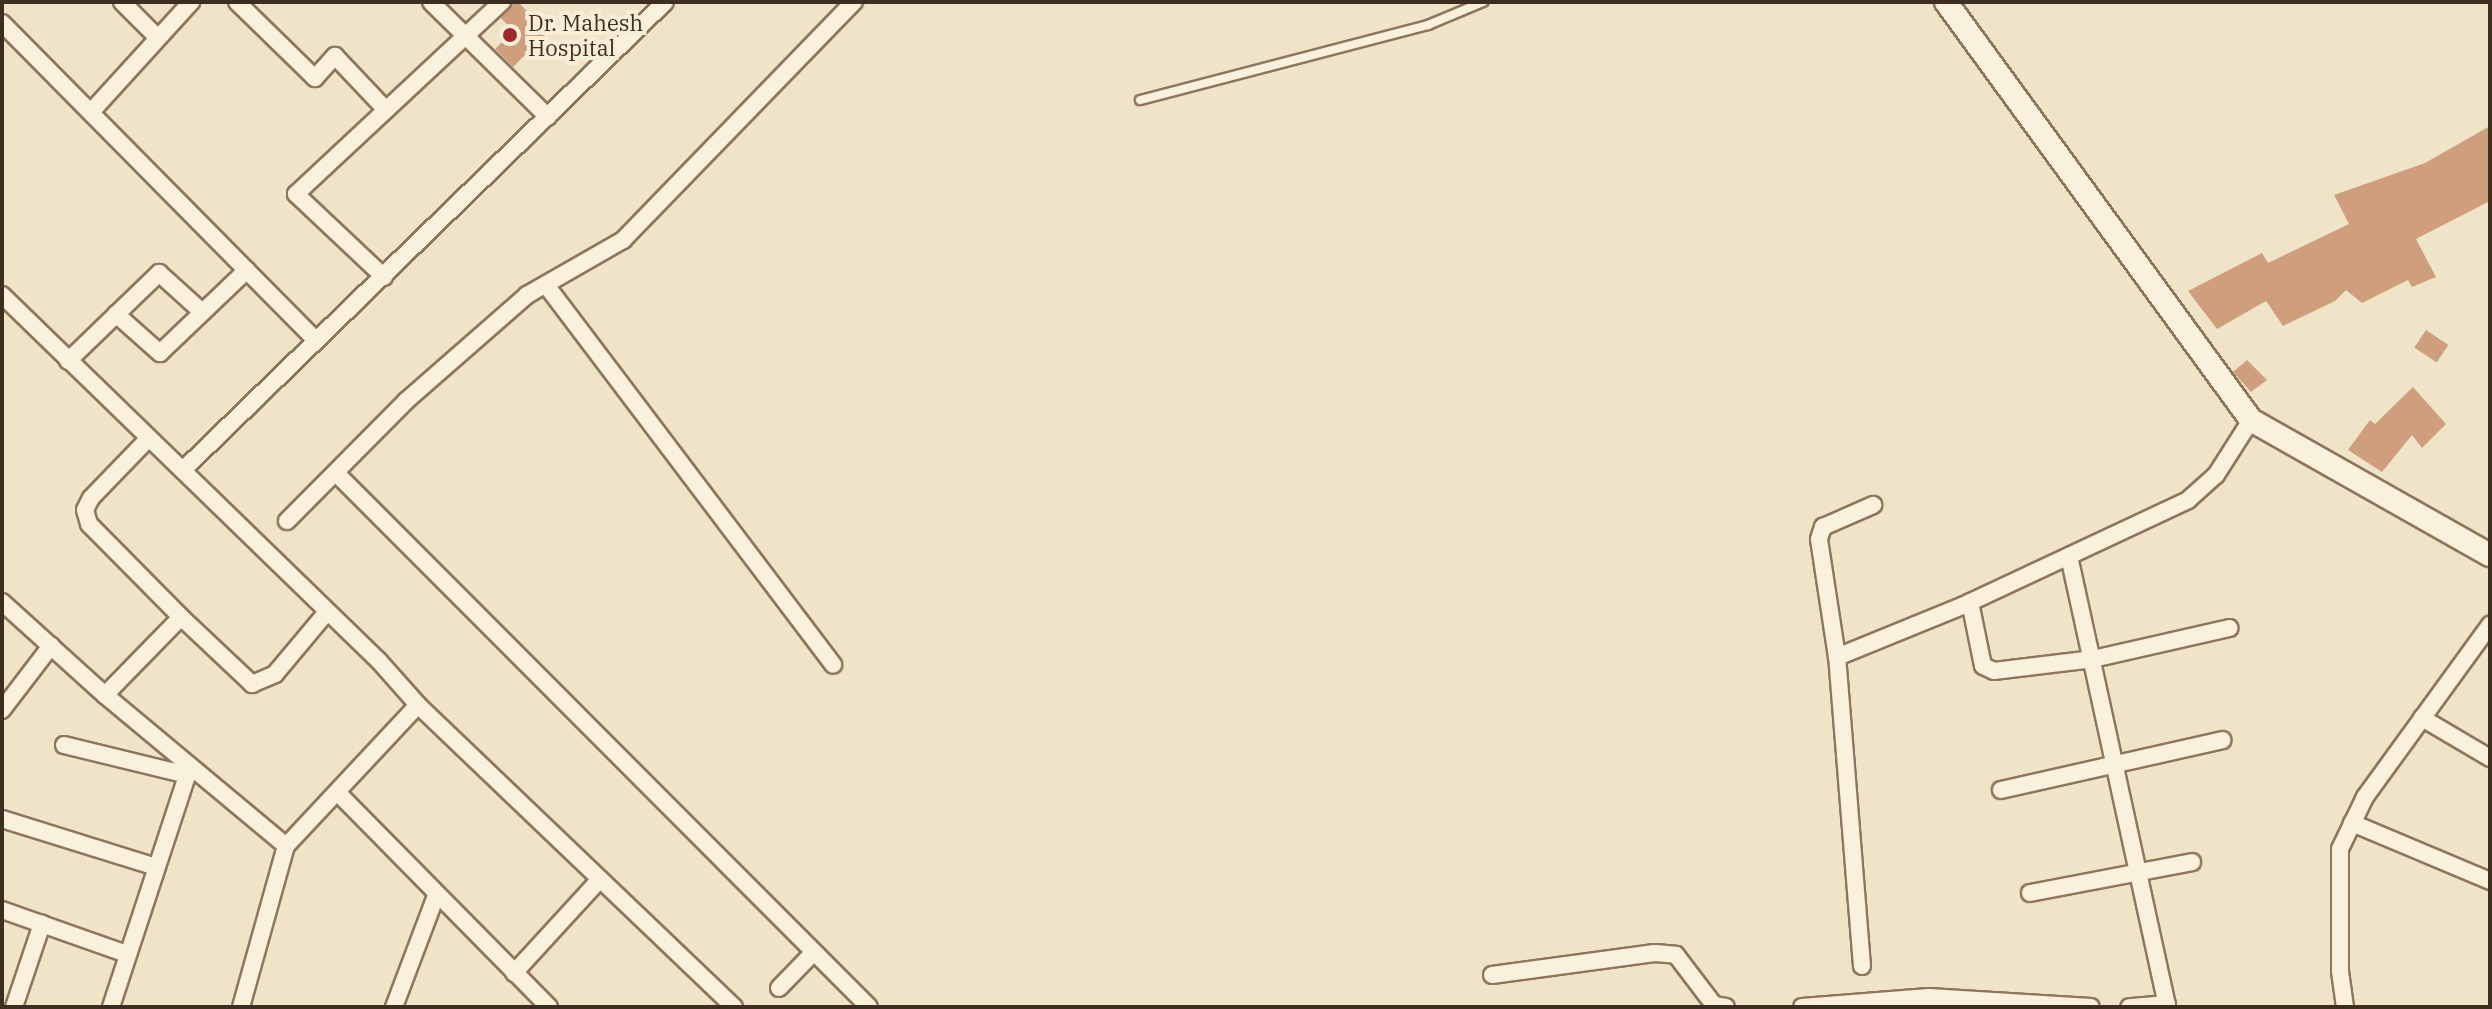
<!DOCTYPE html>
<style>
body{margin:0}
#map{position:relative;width:2492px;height:1009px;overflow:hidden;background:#f0e4c8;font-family:"IBM Plex Serif",serif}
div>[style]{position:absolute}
.building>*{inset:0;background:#cf9f7d;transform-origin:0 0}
.roads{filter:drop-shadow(2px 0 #8d765c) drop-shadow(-2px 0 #8d765c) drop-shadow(0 2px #8d765c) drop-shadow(0 -2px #8d765c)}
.lane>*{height:8px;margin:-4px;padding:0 4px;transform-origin:4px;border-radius:4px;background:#faf1dc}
.street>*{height:16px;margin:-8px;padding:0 8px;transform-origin:8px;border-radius:8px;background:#faf1dc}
.secondary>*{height:22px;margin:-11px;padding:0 11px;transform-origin:11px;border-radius:11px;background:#faf1dc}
.dots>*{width:22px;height:22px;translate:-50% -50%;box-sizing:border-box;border:4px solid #f7eed8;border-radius:50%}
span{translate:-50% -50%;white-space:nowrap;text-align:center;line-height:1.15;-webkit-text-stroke:8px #f7eed8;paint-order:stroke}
.poi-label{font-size:22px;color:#3d2e20}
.left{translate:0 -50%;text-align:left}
.frame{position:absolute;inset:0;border:4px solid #3d2e20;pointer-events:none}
</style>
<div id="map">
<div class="building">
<div style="clip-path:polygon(513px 2px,518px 2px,548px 32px,513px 67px,495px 49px,513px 31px,501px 18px)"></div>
<div style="clip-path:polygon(2490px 126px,2490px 201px,2416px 239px,2436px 277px,2412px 287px,2408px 280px,2362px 303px,2346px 290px,2335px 301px,2283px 326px,2266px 301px,2217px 329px,2188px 291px,2262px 253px,2268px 263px,2349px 224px,2334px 195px,2425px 163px)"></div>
<div style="left:2426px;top:330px;width:27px;height:21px;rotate:34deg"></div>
<div style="clip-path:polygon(2247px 360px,2267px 380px,2251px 392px,2233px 372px)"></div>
<div style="clip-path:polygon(2413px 387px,2446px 424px,2422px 448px,2412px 435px,2382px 472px,2348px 450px,2370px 420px,2375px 424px)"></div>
</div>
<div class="roads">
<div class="lane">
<div style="left:1140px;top:100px;width:298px;rotate:-14.6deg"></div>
<div style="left:1428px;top:25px;width:60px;rotate:-22.7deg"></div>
</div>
<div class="street">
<div style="left:122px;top:2px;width:51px;rotate:45deg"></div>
<div style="left:237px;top:2px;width:109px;rotate:44.3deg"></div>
<div style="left:315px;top:78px;width:30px;rotate:-48deg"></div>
<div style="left:335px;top:56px;width:74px;rotate:46.6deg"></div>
<div style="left:431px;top:2px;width:164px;rotate:44.5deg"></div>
<div style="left:2px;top:23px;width:445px;rotate:45.3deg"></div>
<div style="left:91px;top:112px;width:149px;rotate:-47.7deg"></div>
<div style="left:384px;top:277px;width:121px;rotate:-136.7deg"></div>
<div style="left:296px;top:194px;width:282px;rotate:-43deg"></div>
<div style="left:546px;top:285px;width:476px;rotate:52.9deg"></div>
<div style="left:2px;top:295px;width:525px;rotate:44.15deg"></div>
<div style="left:379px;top:661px;width:59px;rotate:48.4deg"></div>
<div style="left:418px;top:705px;width:437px;rotate:43.7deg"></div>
<div style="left:116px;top:314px;width:59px;rotate:41.6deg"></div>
<div style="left:160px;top:353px;width:120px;rotate:-43.7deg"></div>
<div style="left:68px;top:361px;width:127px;rotate:-44deg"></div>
<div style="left:159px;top:273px;width:57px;rotate:42.1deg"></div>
<div style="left:148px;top:439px;width:82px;rotate:134deg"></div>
<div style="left:91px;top:498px;width:13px;rotate:117deg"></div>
<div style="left:85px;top:510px;width:15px;rotate:74deg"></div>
<div style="left:89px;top:524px;width:131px;rotate:45.3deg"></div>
<div style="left:181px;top:617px;width:98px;rotate:43.3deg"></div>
<div style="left:252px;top:684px;width:25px;rotate:-23deg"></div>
<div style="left:275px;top:674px;width:81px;rotate:-50deg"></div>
<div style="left:184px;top:469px;width:670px;rotate:-44.15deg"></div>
<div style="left:336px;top:473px;width:754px;rotate:45.05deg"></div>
<div style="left:287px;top:521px;width:169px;rotate:-45.2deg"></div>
<div style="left:406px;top:401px;width:161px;rotate:-41.2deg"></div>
<div style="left:527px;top:295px;width:111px;rotate:-29.8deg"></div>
<div style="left:623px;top:240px;width:332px;rotate:-45.9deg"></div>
<div style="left:2069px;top:556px;width:459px;rotate:77.7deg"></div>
<div style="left:2167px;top:1004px;width:38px;rotate:175deg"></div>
<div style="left:2px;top:602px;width:139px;rotate:42.1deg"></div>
<div style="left:105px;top:695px;width:236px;rotate:39.8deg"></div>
<div style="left:1970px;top:602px;width:65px;rotate:78.5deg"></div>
<div style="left:1983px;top:666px;width:12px;rotate:24deg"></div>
<div style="left:1994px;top:671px;width:100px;rotate:-6.9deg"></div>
<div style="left:2093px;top:659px;width:140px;rotate:-12.8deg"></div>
<div style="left:1837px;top:657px;width:119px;rotate:-98.7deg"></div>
<div style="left:1819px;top:539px;width:13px;rotate:-72deg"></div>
<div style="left:1823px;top:527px;width:55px;rotate:-23.7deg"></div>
<div style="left:105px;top:695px;width:109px;rotate:-45.7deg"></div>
<div style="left:2px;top:710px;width:81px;rotate:-52.6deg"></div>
<div style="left:2422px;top:718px;width:79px;rotate:30.5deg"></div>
<div style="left:64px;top:745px;width:127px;rotate:13.7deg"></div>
<div style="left:2001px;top:790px;width:227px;rotate:-12.7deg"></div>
<div style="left:337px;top:792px;width:302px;rotate:45.4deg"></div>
<div style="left:2px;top:819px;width:161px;rotate:17.3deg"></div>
<div style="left:2352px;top:823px;width:150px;rotate:22.8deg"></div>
<div style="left:2030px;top:893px;width:165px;rotate:-10.8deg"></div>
<div style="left:2px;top:910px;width:133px;rotate:19.4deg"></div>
<div style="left:1862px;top:966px;width:310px;rotate:-94.6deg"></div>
<div style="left:1837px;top:657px;width:135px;rotate:-22.2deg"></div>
<div style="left:1962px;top:606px;width:250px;rotate:-25.1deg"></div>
<div style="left:2188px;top:500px;width:38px;rotate:-42deg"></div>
<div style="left:2216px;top:475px;width:65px;rotate:-57.5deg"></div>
<div style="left:514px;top:973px;width:127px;rotate:-47.5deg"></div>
<div style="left:1492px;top:975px;width:164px;rotate:-7.7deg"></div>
<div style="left:1655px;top:953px;width:21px;rotate:5deg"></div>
<div style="left:1676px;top:955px;width:63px;rotate:52.8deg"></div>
<div style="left:1714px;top:1005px;width:12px;rotate:9deg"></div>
<div style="left:779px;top:988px;width:50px;rotate:-45.8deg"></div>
<div style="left:14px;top:1007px;width:88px;rotate:-71.4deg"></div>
<div style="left:111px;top:1007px;width:253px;rotate:-71.8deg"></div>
<div style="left:241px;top:1007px;width:167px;rotate:-74.4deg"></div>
<div style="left:286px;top:846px;width:193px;rotate:-46.9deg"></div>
<div style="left:394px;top:1007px;width:119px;rotate:-69.3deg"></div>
<div style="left:1802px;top:1007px;width:127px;rotate:-4.5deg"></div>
<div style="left:1929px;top:997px;width:162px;rotate:3.5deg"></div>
<div style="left:2345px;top:1007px;width:36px;rotate:-98deg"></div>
<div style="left:2340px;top:971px;width:122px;rotate:-90deg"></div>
<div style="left:2340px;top:849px;width:58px;rotate:-64.3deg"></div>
<div style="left:2365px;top:797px;width:213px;rotate:-54deg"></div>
</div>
<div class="secondary">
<div style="left:1946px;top:2px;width:517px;rotate:53.88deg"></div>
<div style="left:2251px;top:420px;width:274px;rotate:29.5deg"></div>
</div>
</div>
<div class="dots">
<div style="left:510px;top:35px;background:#9e2a2b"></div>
</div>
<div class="poi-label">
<span class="left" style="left:528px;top:35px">Dr. Mahesh<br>Hospital</span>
</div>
<div class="frame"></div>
</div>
